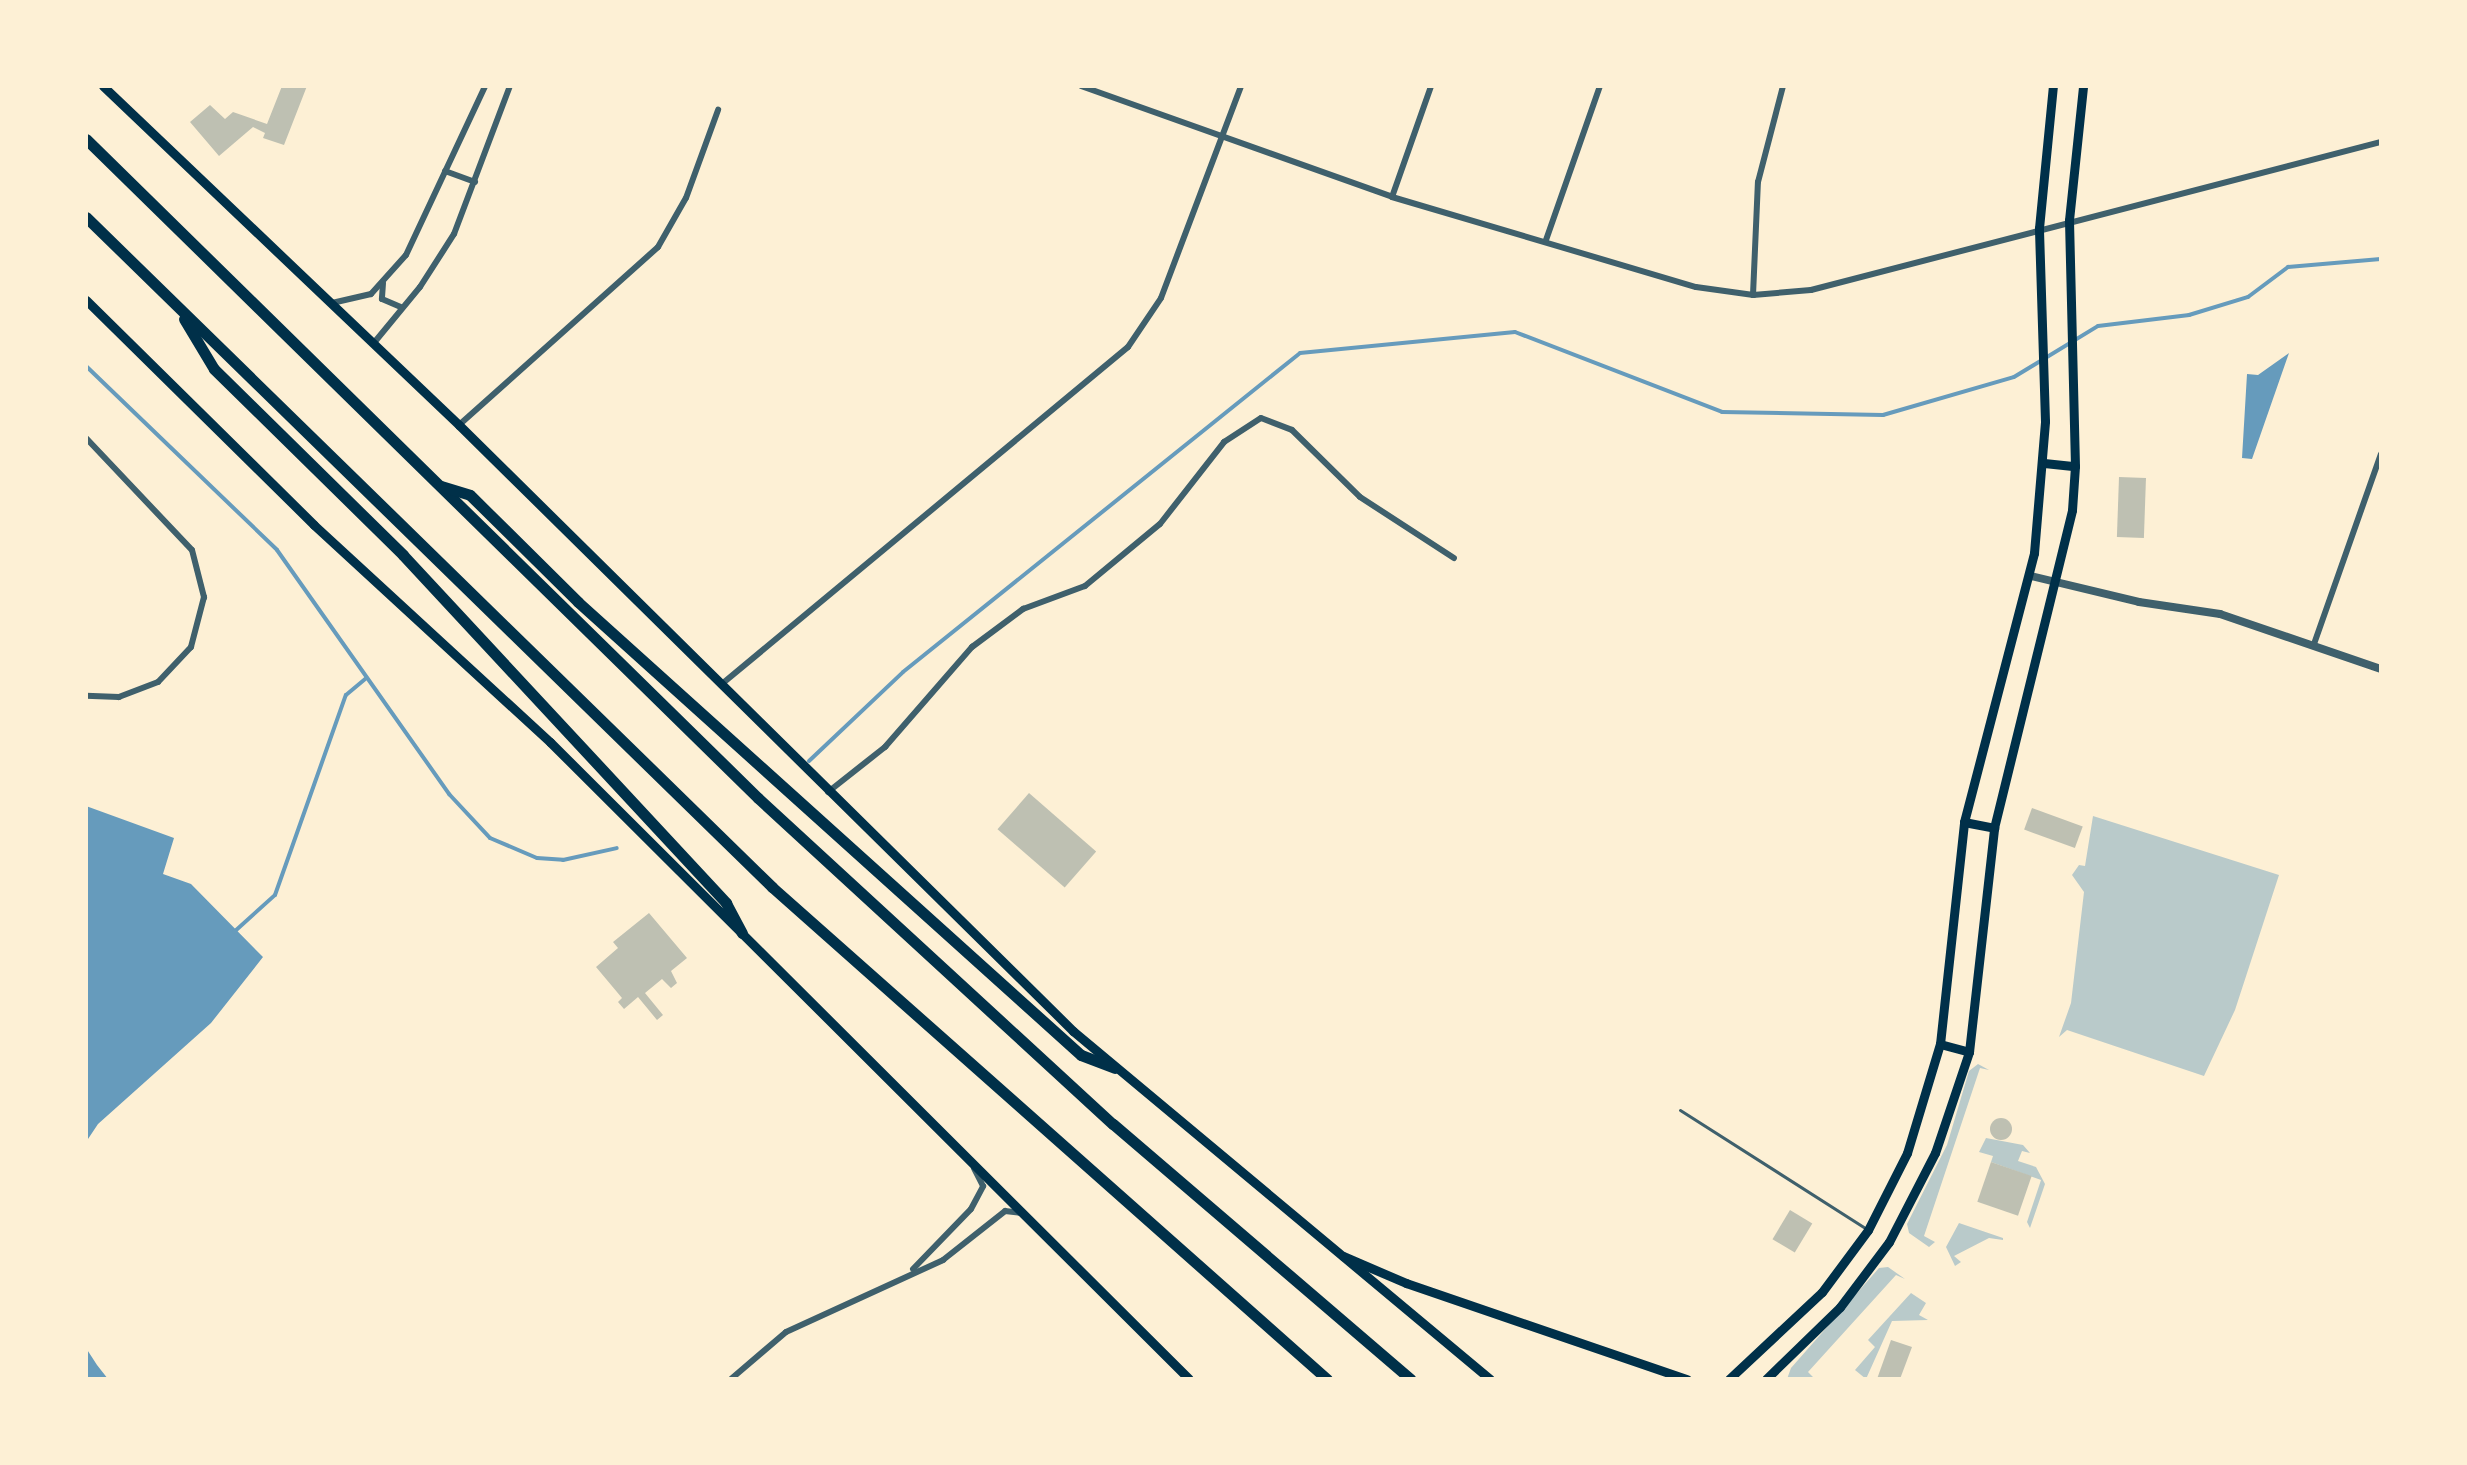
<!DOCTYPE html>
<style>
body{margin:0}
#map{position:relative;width:2467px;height:1465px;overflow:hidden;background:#fdf0d5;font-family:"PT Serif",serif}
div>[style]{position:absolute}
.green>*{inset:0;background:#b9caca}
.water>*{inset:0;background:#669bbc}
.stream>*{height:4px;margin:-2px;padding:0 2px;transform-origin:2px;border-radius:2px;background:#669bbc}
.building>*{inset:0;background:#bec0b2;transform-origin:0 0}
.round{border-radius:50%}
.service>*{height:3px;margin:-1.5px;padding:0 1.5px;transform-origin:1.5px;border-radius:1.5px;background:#3f606c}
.minor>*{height:6px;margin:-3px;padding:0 3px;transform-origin:3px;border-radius:3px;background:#3f606c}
.tertiary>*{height:8px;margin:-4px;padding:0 4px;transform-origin:4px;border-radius:4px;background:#3f606c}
.secondary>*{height:9px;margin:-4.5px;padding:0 4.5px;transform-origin:4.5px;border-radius:4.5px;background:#003049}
.motorway>*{height:11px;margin:-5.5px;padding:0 5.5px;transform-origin:5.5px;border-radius:5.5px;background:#003049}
span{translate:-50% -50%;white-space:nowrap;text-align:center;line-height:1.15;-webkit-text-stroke:8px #fdf0d5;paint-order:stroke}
.frame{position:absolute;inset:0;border:88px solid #fdf0d5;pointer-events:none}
</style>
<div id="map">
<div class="green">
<div style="clip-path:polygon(2093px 816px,2279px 875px,2235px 1010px,2204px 1076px,2067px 1030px,2059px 1037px,2071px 1003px,2084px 892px,2072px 875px,2079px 865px,2085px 866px)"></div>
<div style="clip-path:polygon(1978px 1064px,1989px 1070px,1980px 1068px,1924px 1236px,1935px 1242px,1929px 1247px,1909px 1233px,1907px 1224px,1947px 1145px,1969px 1071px)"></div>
<div style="clip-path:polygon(1986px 1138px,2023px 1145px,2030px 1153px,2022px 1151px,2018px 1161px,2036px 1167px,2045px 1184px,2030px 1228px,2027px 1222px,2041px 1180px,1991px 1162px,1993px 1156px,1979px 1152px)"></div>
<div style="clip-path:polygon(1959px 1223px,2003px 1238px,2003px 1240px,1989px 1238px,1954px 1256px,1961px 1262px,1955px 1266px,1946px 1247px)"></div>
<div style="clip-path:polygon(1888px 1267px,1905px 1279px,1896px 1275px,1808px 1372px,1815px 1379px,1787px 1379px,1791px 1368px,1879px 1268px)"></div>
<div style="clip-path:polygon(1911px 1293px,1926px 1303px,1919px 1315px,1928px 1320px,1892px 1321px,1866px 1379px,1855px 1370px,1875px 1347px,1868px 1340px)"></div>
</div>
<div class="water">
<div style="clip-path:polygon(2289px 353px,2252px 459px,2242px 458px,2247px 374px,2258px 375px)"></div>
<div style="clip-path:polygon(86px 806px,174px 838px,163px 874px,191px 884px,263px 957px,211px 1023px,98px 1124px,86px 1142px)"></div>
<div style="clip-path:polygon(86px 1348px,97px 1365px,108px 1379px,86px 1379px)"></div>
</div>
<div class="stream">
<div style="left:86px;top:366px;width:265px;rotate:43.9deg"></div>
<div style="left:277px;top:550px;width:299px;rotate:54.8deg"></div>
<div style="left:449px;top:794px;width:60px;rotate:47deg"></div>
<div style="left:490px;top:838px;width:51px;rotate:23.1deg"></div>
<div style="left:537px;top:858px;width:26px;rotate:4deg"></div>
<div style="left:563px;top:860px;width:55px;rotate:-12.5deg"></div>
<div style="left:809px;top:761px;width:129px;rotate:-43.4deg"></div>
<div style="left:903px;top:672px;width:509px;rotate:-38.78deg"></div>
<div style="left:1300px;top:353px;width:216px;rotate:-5.6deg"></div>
<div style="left:1515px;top:332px;width:222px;rotate:21.1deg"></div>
<div style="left:1722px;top:412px;width:161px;rotate:1.1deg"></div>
<div style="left:1883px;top:415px;width:136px;rotate:-16.2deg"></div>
<div style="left:2014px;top:377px;width:98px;rotate:-31.3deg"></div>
<div style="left:2098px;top:326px;width:92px;rotate:-6.9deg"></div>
<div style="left:2189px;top:315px;width:62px;rotate:-17deg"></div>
<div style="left:2248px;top:297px;width:50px;rotate:-36.9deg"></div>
<div style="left:2288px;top:267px;width:93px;rotate:-4.9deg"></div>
<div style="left:234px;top:932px;width:55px;rotate:-42.1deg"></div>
<div style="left:275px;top:895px;width:212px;rotate:-70.5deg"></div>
<div style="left:346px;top:695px;width:25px;rotate:-40deg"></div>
</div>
<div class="building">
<div style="clip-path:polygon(282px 86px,307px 86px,284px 145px,263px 138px,265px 133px,253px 127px,219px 156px,190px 122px,210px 105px,225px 119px,233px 112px,267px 124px)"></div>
<div style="left:2119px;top:477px;width:27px;height:60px;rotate:2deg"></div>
<div style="left:1029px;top:793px;width:89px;height:48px;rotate:41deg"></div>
<div style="left:2032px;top:808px;width:54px;height:23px;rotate:20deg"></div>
<div style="clip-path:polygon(649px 913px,687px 958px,671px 971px,677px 983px,671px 988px,662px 979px,645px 993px,663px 1015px,657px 1020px,638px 997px,624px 1009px,618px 1002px,622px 998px,596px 967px,618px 948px,613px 942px)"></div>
<div class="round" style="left:1990px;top:1118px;width:22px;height:22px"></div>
<div style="left:1991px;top:1162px;width:43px;height:42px;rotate:19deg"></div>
<div style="left:1790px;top:1210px;width:26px;height:34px;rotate:31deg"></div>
<div style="clip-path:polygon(1891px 1340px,1912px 1347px,1900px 1379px,1877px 1379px)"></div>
</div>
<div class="service">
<div style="left:1680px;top:1110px;width:219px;rotate:32.5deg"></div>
</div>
<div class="minor">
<div style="left:1081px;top:86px;width:330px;rotate:19.6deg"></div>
<div style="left:1392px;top:197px;width:317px;rotate:16.5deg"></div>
<div style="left:1696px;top:287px;width:58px;rotate:8deg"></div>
<div style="left:1753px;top:295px;width:58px;rotate:-4.9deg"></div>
<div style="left:1811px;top:290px;width:589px;rotate:-14.56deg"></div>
<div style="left:445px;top:171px;width:32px;rotate:20deg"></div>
<div style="left:1392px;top:197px;width:118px;rotate:-70.6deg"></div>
<div style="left:1546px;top:240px;width:163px;rotate:-70.7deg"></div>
<div style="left:383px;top:283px;width:16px;rotate:94deg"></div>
<div style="left:382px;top:299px;width:21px;rotate:23deg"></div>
<div style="left:1753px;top:295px;width:113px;rotate:-87.5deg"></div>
<div style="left:1758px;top:182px;width:99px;rotate:-75.4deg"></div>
<div style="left:332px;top:303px;width:40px;rotate:-13deg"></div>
<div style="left:371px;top:294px;width:52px;rotate:-48.1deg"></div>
<div style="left:406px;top:255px;width:187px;rotate:-64.9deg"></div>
<div style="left:373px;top:344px;width:74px;rotate:-50.5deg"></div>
<div style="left:420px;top:287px;width:63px;rotate:-57.3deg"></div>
<div style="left:454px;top:234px;width:158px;rotate:-69.3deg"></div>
<div style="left:459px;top:425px;width:267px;rotate:-41.8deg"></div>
<div style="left:658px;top:247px;width:56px;rotate:-60.3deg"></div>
<div style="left:686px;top:198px;width:94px;rotate:-70deg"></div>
<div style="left:86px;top:438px;width:154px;rotate:46.6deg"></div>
<div style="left:192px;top:550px;width:49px;rotate:75.7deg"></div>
<div style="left:204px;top:597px;width:52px;rotate:104.6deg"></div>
<div style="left:191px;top:647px;width:48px;rotate:133.3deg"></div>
<div style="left:158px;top:682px;width:42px;rotate:159deg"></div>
<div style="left:119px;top:697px;width:33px;rotate:-178deg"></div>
<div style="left:2314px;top:644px;width:201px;rotate:-70.6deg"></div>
<div style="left:723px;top:683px;width:526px;rotate:-39.68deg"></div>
<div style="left:1128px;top:347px;width:59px;rotate:-56deg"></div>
<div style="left:1161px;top:298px;width:227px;rotate:-69.3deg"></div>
<div style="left:828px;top:792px;width:73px;rotate:-38.3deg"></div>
<div style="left:885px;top:747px;width:133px;rotate:-49deg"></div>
<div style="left:972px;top:647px;width:64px;rotate:-36.7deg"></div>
<div style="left:1023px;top:609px;width:66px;rotate:-20.4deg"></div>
<div style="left:1085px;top:586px;width:97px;rotate:-39.6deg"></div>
<div style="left:1160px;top:524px;width:104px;rotate:-52deg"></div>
<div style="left:1224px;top:442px;width:44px;rotate:-33deg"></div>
<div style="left:1261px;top:418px;width:33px;rotate:21deg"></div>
<div style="left:1292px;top:430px;width:95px;rotate:44.6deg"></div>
<div style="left:1360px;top:497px;width:112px;rotate:33deg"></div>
<div style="left:913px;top:1269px;width:83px;rotate:-46deg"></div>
<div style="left:971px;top:1209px;width:26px;rotate:-62deg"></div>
<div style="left:983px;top:1186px;width:20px;rotate:-117deg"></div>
<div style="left:731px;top:1379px;width:72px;rotate:-40.5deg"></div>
<div style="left:786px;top:1332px;width:173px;rotate:-24.6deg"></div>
<div style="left:943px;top:1260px;width:79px;rotate:-38.3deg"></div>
<div style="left:1005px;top:1211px;width:16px;rotate:7deg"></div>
</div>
<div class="tertiary">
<div style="left:2031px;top:576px;width:111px;rotate:13.5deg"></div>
<div style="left:2139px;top:602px;width:82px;rotate:8.4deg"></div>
<div style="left:2220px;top:614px;width:170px;rotate:18.9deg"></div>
</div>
<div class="secondary">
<div style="left:103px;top:86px;width:492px;rotate:43.6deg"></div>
<div style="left:459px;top:425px;width:863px;rotate:44.62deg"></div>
<div style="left:1073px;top:1031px;width:543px;rotate:39.85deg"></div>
<div style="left:86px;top:300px;width:320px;rotate:44.6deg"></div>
<div style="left:314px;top:525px;width:321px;rotate:42.6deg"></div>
<div style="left:550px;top:742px;width:902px;rotate:44.91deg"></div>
<div style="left:2044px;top:463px;width:31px;rotate:6deg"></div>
<div style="left:1964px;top:822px;width:31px;rotate:11deg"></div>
<div style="left:1940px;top:1044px;width:30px;rotate:15deg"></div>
<div style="left:1343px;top:1256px;width:69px;rotate:23.2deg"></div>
<div style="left:1406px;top:1283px;width:297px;rotate:18.9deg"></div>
<div style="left:1729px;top:1379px;width:127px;rotate:-43.1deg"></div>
<div style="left:1822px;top:1292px;width:77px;rotate:-53.4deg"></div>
<div style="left:1868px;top:1230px;width:86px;rotate:-63.1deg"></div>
<div style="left:1907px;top:1153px;width:114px;rotate:-73.2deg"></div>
<div style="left:1940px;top:1044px;width:223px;rotate:-83.8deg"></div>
<div style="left:1964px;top:822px;width:278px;rotate:-75.4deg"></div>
<div style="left:2034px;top:553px;width:132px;rotate:-85.2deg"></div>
<div style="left:2045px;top:421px;width:193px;rotate:-91.8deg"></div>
<div style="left:2039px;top:228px;width:143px;rotate:-84.4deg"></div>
<div style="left:1766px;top:1379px;width:103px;rotate:-44.2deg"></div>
<div style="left:1840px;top:1307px;width:81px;rotate:-53deg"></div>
<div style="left:1889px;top:1242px;width:100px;rotate:-62.7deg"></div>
<div style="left:1935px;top:1153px;width:107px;rotate:-71.4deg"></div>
<div style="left:1969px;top:1052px;width:225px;rotate:-83.6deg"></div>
<div style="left:1994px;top:828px;width:327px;rotate:-76.2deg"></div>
<div style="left:2072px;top:510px;width:44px;rotate:-86.1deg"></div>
<div style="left:2075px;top:466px;width:246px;rotate:-91.4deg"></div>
<div style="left:2069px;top:220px;width:135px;rotate:-84deg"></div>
</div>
<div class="motorway">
<div style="left:86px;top:139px;width:941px;rotate:44.44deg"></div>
<div style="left:758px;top:798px;width:482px;rotate:42.6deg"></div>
<div style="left:1113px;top:1124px;width:392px;rotate:40.6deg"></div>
<div style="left:86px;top:217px;width:959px;rotate:44.32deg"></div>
<div style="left:772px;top:887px;width:742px;rotate:41.56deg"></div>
<div style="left:184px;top:319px;width:58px;rotate:59deg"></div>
<div style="left:214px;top:369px;width:265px;rotate:44.5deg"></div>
<div style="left:403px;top:555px;width:475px;rotate:47.1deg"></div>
<div style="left:726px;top:903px;width:34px;rotate:62deg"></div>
<div style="left:441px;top:486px;width:30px;rotate:17deg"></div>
<div style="left:470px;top:495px;width:152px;rotate:44.7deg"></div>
<div style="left:578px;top:602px;width:677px;rotate:42.01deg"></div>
<div style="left:1081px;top:1055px;width:36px;rotate:21deg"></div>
</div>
<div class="frame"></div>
</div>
